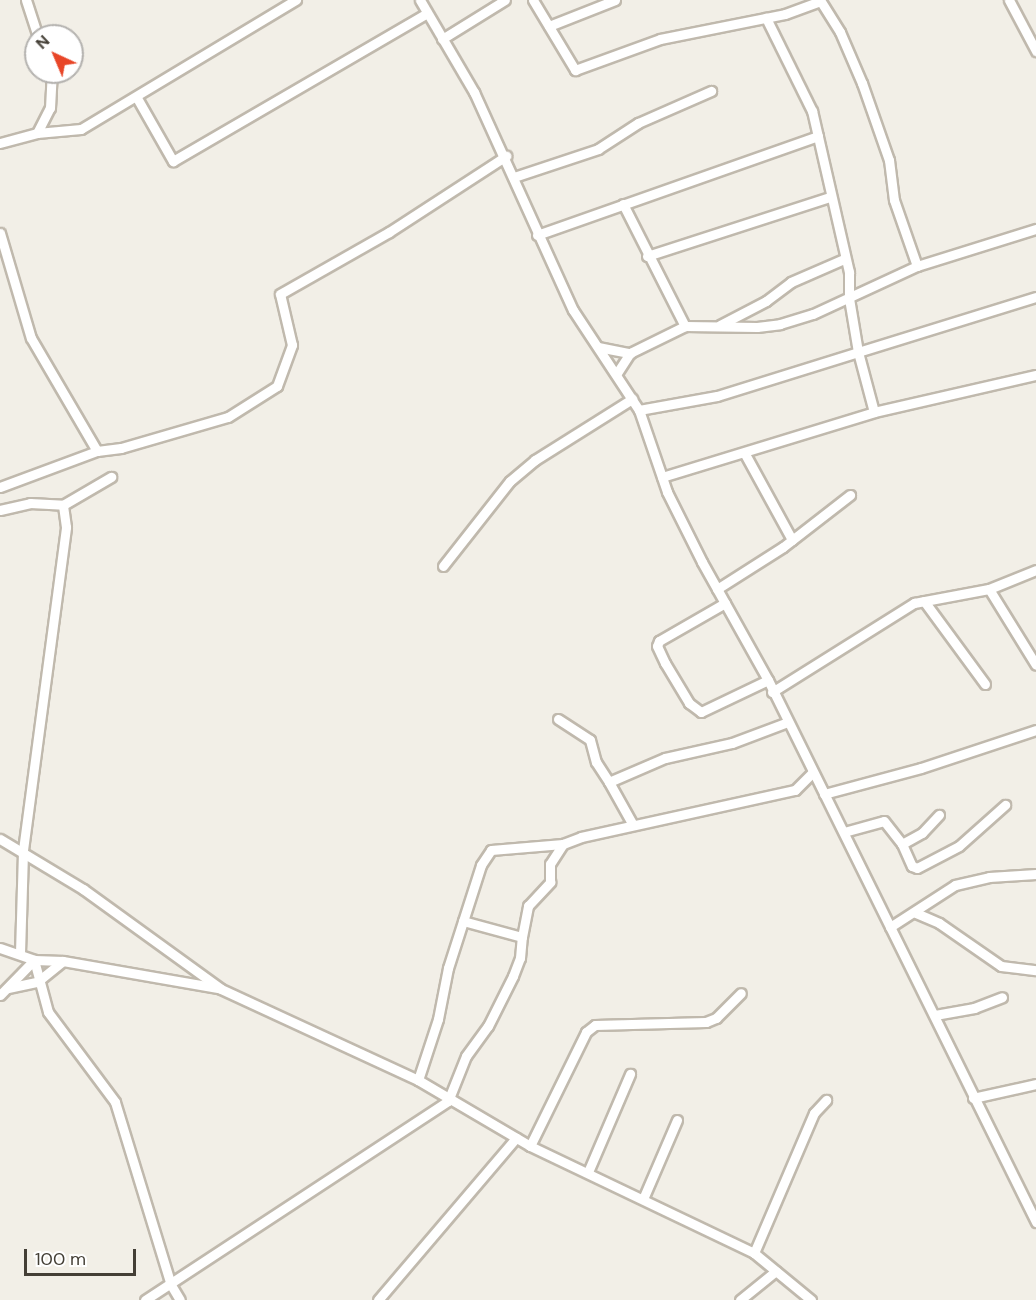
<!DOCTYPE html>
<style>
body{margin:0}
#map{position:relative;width:1036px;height:1300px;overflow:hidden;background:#f2efe7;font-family:"DM Sans",sans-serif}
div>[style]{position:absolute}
.roads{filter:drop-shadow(2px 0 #c0b9ad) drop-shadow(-2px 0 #c0b9ad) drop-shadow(0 2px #c0b9ad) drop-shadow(0 -2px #c0b9ad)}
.street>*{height:9px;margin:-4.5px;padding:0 4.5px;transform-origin:4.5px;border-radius:4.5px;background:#fff}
span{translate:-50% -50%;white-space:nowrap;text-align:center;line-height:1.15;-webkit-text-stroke:6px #fff;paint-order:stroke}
.north{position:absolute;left:24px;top:24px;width:60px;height:60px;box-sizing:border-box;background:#fff;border:2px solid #b4b2af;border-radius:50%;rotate:316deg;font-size:16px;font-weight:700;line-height:24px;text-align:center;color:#443f36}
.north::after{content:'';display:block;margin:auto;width:21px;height:27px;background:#e84628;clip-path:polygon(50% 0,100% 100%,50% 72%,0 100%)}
.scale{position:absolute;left:24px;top:1249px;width:112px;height:27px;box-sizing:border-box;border:3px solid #443f36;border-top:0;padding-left:8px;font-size:18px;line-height:21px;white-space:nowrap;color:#443f36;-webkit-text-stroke:4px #fff;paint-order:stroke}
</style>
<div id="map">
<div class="roads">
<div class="street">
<div style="left:26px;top:0;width:38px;rotate:72deg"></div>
<div style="left:420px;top:0;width:107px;rotate:59.6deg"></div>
<div style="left:474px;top:92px;width:239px;rotate:65.6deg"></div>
<div style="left:573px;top:310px;width:120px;rotate:56.6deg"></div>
<div style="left:639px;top:410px;width:87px;rotate:71.1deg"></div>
<div style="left:667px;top:492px;width:78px;rotate:63.4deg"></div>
<div style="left:702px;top:562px;width:135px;rotate:60.8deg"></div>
<div style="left:768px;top:680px;width:605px;rotate:63.69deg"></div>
<div style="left:533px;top:0;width:82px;rotate:59deg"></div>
<div style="left:575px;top:70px;width:90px;rotate:-20deg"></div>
<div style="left:660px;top:39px;width:127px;rotate:-11.3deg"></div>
<div style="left:785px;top:14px;width:37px;rotate:-20deg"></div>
<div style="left:820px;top:0;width:38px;rotate:58deg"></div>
<div style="left:840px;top:32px;width:56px;rotate:66.7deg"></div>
<div style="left:862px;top:83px;width:82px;rotate:70.7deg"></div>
<div style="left:889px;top:160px;width:40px;rotate:82.9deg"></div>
<div style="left:894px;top:200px;width:70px;rotate:70.8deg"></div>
<div style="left:1009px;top:0;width:58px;rotate:62.1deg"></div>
<div style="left:549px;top:26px;width:71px;rotate:-21.5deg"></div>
<div style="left:442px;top:39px;width:74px;rotate:-31.8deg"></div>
<div style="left:137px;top:98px;width:73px;rotate:60.3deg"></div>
<div style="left:173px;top:161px;width:290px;rotate:-30.2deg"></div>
<div style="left:37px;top:133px;width:28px;rotate:-63deg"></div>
<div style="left:50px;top:108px;width:36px;rotate:-87deg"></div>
<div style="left:0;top:143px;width:38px;rotate:-15deg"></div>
<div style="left:37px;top:133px;width:44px;rotate:-5.2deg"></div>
<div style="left:81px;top:129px;width:251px;rotate:-31deg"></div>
<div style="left:514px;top:177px;width:89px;rotate:-18.4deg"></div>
<div style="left:598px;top:149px;width:48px;rotate:-33deg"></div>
<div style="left:638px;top:123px;width:80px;rotate:-23.7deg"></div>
<div style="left:623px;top:204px;width:137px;rotate:63.1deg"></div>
<div style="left:0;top:233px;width:109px;rotate:73.6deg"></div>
<div style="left:31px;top:338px;width:131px;rotate:59.7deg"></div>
<div style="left:537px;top:235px;width:298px;rotate:-19.4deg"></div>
<div style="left:647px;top:256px;width:192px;rotate:-17.9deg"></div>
<div style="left:720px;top:325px;width:52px;rotate:-27.6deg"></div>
<div style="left:766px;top:301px;width:31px;rotate:-37deg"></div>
<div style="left:791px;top:282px;width:58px;rotate:-23.5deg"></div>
<div style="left:598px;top:347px;width:33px;rotate:11deg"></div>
<div style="left:617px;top:373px;width:24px;rotate:-57deg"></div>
<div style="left:630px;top:353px;width:61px;rotate:-26.1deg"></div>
<div style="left:685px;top:326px;width:72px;rotate:0.8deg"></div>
<div style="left:757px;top:327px;width:23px;rotate:-7deg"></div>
<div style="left:780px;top:324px;width:34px;rotate:-17deg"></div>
<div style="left:813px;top:314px;width:115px;rotate:-24.8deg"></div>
<div style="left:917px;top:266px;width:125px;rotate:-17.3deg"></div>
<div style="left:639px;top:410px;width:79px;rotate:-10.2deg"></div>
<div style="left:717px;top:396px;width:148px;rotate:-17.3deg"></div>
<div style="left:858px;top:352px;width:55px;rotate:-99.5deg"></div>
<div style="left:849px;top:298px;width:26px;rotate:-90deg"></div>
<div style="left:849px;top:272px;width:165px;rotate:-102.9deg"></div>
<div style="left:812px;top:111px;width:104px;rotate:-116.3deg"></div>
<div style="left:874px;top:412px;width:62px;rotate:-104.9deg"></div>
<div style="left:858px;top:352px;width:186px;rotate:-17.2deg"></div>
<div style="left:745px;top:454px;width:98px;rotate:61.3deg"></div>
<div style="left:662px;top:477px;width:222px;rotate:-17deg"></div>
<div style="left:874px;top:412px;width:166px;rotate:-12.9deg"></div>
<div style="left:0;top:487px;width:103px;rotate:-20.4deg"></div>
<div style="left:97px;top:451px;width:24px;rotate:-7deg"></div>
<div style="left:121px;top:448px;width:111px;rotate:-16.2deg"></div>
<div style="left:228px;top:417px;width:58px;rotate:-32.3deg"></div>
<div style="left:277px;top:386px;width:44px;rotate:-69.9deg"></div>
<div style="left:292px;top:345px;width:52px;rotate:-103.2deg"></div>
<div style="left:280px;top:294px;width:125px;rotate:-29.6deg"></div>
<div style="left:389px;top:232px;width:140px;rotate:-33deg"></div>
<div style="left:0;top:510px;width:31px;rotate:-13deg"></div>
<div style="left:30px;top:503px;width:33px;rotate:3deg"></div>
<div style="left:63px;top:505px;width:56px;rotate:-30.3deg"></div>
<div style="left:443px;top:566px;width:108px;rotate:-51.8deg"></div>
<div style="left:510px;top:481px;width:33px;rotate:-40deg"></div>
<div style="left:535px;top:460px;width:115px;rotate:-32.2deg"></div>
<div style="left:717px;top:589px;width:78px;rotate:-32.5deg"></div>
<div style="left:783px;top:547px;width:85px;rotate:-37.8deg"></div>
<div style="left:989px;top:589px;width:89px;rotate:58.3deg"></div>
<div style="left:924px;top:601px;width:103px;rotate:53.7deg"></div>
<div style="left:725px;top:603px;width:76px;rotate:150.1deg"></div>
<div style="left:659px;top:641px;width:5px;rotate:112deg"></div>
<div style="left:657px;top:646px;width:19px;rotate:65deg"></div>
<div style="left:665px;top:663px;width:47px;rotate:59deg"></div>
<div style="left:689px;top:703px;width:15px;rotate:37deg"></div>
<div style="left:701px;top:712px;width:74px;rotate:-25.5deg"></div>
<div style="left:772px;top:692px;width:168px;rotate:-32.1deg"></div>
<div style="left:914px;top:603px;width:76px;rotate:-10.6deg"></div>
<div style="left:989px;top:589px;width:51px;rotate:-22deg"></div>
<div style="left:558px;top:719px;width:38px;rotate:33deg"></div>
<div style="left:590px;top:740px;width:23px;rotate:75deg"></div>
<div style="left:596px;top:762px;width:24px;rotate:57deg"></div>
<div style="left:824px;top:794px;width:100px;rotate:-15deg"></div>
<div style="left:921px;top:768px;width:121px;rotate:-18.3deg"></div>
<div style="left:633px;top:825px;width:49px;rotate:-119.2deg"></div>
<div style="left:609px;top:782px;width:61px;rotate:-23.2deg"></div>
<div style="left:665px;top:758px;width:69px;rotate:-12.6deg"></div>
<div style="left:732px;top:743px;width:60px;rotate:-20.6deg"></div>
<div style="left:844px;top:832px;width:41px;rotate:-15.4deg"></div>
<div style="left:884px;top:821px;width:29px;rotate:52deg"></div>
<div style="left:902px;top:844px;width:24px;rotate:66deg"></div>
<div style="left:912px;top:866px;width:5px;rotate:22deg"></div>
<div style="left:917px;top:868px;width:47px;rotate:-27.6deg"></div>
<div style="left:959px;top:846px;width:62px;rotate:-41.7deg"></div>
<div style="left:0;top:839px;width:97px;rotate:31.1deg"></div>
<div style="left:83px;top:889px;width:170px;rotate:35.9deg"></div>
<div style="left:221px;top:989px;width:217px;rotate:24.8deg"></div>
<div style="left:418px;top:1080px;width:130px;rotate:30.5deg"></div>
<div style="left:530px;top:1146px;width:248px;rotate:25.5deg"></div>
<div style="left:754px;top:1253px;width:74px;rotate:39.5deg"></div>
<div style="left:902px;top:844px;width:23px;rotate:-29deg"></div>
<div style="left:922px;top:833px;width:25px;rotate:-47deg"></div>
<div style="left:916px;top:913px;width:25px;rotate:23deg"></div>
<div style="left:939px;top:923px;width:75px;rotate:34.7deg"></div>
<div style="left:1001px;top:966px;width:35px;rotate:7deg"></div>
<div style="left:463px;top:921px;width:61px;rotate:15.2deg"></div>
<div style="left:522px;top:937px;width:32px;rotate:-79deg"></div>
<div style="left:528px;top:906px;width:33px;rotate:-47deg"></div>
<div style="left:550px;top:882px;width:18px;rotate:-90deg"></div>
<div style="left:550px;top:864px;width:24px;rotate:-57deg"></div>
<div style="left:890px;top:927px;width:77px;rotate:-32.9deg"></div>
<div style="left:955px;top:885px;width:35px;rotate:-13deg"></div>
<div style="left:989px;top:877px;width:47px;rotate:-3.7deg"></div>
<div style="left:0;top:948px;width:36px;rotate:19deg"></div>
<div style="left:34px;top:960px;width:29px;rotate:2deg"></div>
<div style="left:63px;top:961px;width:157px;rotate:9.9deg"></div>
<div style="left:20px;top:953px;width:103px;rotate:-88.3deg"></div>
<div style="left:23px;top:850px;width:326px;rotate:-82.4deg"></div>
<div style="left:66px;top:527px;width:22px;rotate:-98deg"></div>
<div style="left:34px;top:960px;width:54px;rotate:74.9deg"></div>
<div style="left:48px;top:1012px;width:112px;rotate:53.3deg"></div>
<div style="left:115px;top:1102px;width:191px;rotate:73deg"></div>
<div style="left:171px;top:1285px;width:17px;rotate:59deg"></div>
<div style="left:8px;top:988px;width:30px;rotate:-12deg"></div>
<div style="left:37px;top:982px;width:33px;rotate:-39deg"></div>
<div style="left:0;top:995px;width:49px;rotate:-45.8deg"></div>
<div style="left:935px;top:1015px;width:40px;rotate:-10deg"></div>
<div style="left:974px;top:1008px;width:30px;rotate:-21deg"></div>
<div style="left:418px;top:1080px;width:64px;rotate:-71.8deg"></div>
<div style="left:438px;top:1019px;width:52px;rotate:-78.9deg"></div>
<div style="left:448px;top:968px;width:108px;rotate:-72.2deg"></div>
<div style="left:481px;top:865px;width:18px;rotate:-56deg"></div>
<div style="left:491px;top:850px;width:72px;rotate:-4.8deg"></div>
<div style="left:563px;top:844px;width:19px;rotate:-21deg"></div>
<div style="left:581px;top:837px;width:219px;rotate:-12.4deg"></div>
<div style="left:795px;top:790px;width:24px;rotate:-45deg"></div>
<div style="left:973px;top:1098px;width:65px;rotate:-12.5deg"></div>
<div style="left:530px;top:1146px;width:127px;rotate:-63.8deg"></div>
<div style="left:586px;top:1032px;width:11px;rotate:-38deg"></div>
<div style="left:595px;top:1025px;width:111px;rotate:-1.5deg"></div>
<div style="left:706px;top:1022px;width:11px;rotate:-22deg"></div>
<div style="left:716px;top:1018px;width:35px;rotate:-45deg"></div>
<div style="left:588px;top:1172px;width:107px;rotate:-66.8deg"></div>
<div style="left:643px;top:1199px;width:86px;rotate:-66.7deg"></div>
<div style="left:754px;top:1253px;width:152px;rotate:-66.8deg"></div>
<div style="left:814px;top:1113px;width:18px;rotate:-47deg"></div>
<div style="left:145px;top:1300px;width:363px;rotate:-33.3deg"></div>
<div style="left:448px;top:1101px;width:48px;rotate:-68.2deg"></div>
<div style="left:466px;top:1056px;width:37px;rotate:-54deg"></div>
<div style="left:488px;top:1026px;width:56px;rotate:-63.4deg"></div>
<div style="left:513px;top:976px;width:19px;rotate:-69deg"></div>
<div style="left:520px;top:958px;width:21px;rotate:-85deg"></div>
<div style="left:378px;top:1300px;width:213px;rotate:-49.6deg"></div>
<div style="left:740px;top:1300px;width:46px;rotate:-38.9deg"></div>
</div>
</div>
<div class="north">N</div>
<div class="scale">100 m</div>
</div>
